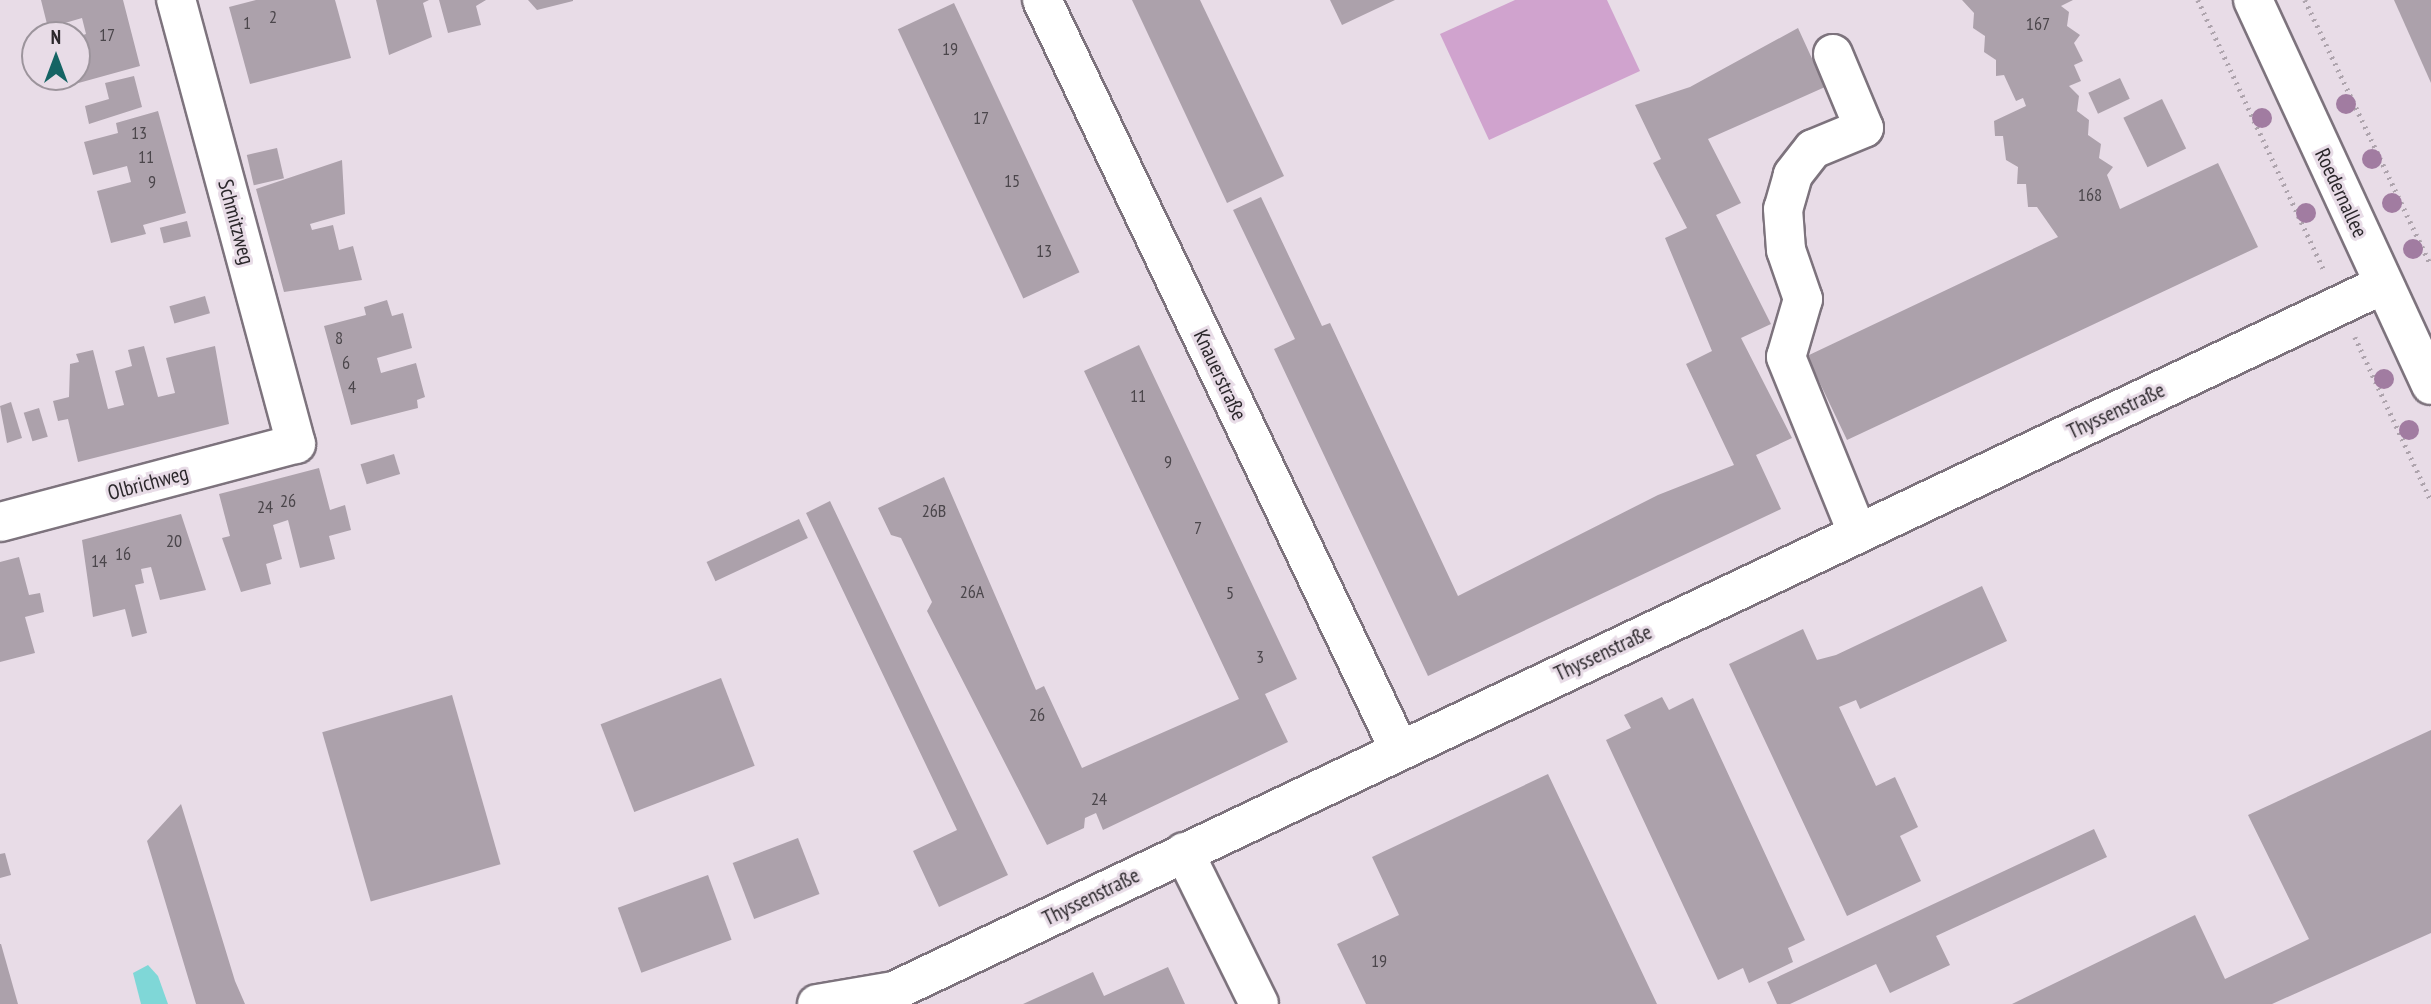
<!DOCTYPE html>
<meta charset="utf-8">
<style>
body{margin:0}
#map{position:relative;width:2431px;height:1004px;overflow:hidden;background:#e8dce7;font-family:"PT Sans Narrow",sans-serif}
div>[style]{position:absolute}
.green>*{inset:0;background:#d0a3ce}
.water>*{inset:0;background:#7fd7d7}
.building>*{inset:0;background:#aca1ab;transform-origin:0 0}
.path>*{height:4.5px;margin-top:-2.25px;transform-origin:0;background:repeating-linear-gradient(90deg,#aea4ad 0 2px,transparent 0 7px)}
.roads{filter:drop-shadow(2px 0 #7d737d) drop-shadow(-2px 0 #7d737d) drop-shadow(0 2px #7d737d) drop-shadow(0 -2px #7d737d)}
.minor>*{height:38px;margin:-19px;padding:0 19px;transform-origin:19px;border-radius:19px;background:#fff}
.major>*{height:38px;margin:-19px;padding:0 19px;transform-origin:19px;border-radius:19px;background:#fff}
.trees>*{width:20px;height:20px;margin:-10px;border-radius:50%;background:#a17ca1}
span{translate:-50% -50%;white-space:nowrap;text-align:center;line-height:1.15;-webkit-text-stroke:6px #e8dce7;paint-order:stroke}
.number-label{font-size:18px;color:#4b464b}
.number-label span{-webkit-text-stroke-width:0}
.street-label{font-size:21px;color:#2b272b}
.north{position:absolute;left:21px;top:21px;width:70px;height:70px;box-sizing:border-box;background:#e8dce7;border:2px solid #9c949c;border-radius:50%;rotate:0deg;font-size:19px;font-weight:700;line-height:28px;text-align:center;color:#2b272b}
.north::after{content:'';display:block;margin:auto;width:24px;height:32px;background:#156464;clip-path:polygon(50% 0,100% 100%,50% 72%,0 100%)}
</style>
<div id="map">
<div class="green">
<div style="clip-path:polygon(1515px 0,1607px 0,1640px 71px,1489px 140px,1440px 34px)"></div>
</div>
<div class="water">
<div style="clip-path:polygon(148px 965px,158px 976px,168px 1004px,141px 1004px,133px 973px)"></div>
</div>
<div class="building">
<div style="clip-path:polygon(41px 0,123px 0,140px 66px,64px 87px,61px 77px,77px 77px,77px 37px,86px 34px,82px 18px,48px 28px)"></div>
<div style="clip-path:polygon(256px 0,335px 0,351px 58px,250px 84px,229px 7px)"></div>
<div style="clip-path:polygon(376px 0,429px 0,423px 3px,432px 37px,389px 55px)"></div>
<div style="clip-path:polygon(439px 0,486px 0,476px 6px,481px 25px,448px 33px)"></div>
<div style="clip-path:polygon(528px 0,573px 0,573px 1px,537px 10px)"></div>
<div style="clip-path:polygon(1132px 0,1200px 0,1284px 176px,1227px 203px)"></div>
<div style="clip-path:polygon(1330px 0,1395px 0,1342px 25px)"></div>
<div style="clip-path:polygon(1962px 0,2073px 0,2061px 6px,2069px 12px,2067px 26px,2080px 35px,2074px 43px,2083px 61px,2074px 65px,2081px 81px,2069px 86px,2079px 96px,2077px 111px,2089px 120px,2088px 135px,2101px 144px,2099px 158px,2113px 167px,2107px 175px,2120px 209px,2218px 163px,2258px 247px,1847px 440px,1807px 356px,2058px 237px,2037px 207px,2028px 207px,2026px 184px,2017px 184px,2018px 167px,2006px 160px,2003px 136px,1995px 136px,1994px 121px,2026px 106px,2023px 98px,2016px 101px,2004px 75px,1996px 76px,1996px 60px,1984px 52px,1985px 36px,1973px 28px,1974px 13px)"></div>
<div style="clip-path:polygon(2394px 0,2431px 0,2431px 83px)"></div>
<div style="left:954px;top:3px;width:297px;height:62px;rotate:65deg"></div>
<div style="clip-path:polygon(1798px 28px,1825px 87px,1708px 139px,1741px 203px,1716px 215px,1771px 324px,1741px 338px,1792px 438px,1756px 455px,1781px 509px,1428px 676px,1274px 349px,1295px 339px,1233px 210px,1261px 197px,1322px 326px,1330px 323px,1458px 596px,1658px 495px,1734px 465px,1686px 364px,1712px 351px,1665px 238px,1687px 228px,1653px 163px,1661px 159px,1635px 105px,1690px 87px)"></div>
<div style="clip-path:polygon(134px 76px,142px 107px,89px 124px,85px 106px,109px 99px,105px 83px)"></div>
<div style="left:2120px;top:78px;width:23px;height:35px;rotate:65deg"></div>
<div style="left:2162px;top:99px;width:55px;height:43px;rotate:64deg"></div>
<div style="clip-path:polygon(158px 111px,186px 213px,143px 225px,146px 234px,111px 243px,97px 191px,131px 182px,127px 166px,93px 175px,84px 142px,118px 133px,116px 123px)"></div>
<div style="left:277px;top:148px;width:31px;height:31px;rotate:77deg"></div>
<div style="clip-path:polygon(342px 160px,345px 214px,310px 224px,312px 230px,333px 225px,339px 250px,353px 246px,362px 280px,284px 292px,256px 189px)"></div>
<div style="left:187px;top:221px;width:16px;height:28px;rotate:76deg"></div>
<div style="left:205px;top:296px;width:18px;height:37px;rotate:74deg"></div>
<div style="clip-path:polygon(387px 300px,392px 316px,403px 313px,412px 348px,377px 358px,381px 373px,416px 363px,425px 397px,417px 400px,418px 408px,351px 425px,324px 326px,366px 315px,364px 307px)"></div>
<div style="clip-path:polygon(1139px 345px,1297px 679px,1265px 694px,1288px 742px,1103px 830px,1096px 813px,1085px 818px,1084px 828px,1047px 845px,927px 611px,932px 602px,901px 538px,891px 535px,878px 508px,944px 477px,1036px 690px,1044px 686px,1082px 768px,1239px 699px,1084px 371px)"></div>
<div style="clip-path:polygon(144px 346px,158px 397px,175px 393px,166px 358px,215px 346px,229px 424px,78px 462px,68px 419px,58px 421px,53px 401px,69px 397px,70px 364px,79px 362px,76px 354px,93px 350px,108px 409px,124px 405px,115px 371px,132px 366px,128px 350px)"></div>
<div style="clip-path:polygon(11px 402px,22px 438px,7px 443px,0 406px)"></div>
<div style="left:39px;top:408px;width:30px;height:16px;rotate:73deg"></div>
<div style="left:394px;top:454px;width:21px;height:35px;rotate:73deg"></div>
<div style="clip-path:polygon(319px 468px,330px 510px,345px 505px,351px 530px,329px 536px,335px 559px,300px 568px,288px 520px,273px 525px,282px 559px,266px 564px,271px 584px,241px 592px,222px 538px,230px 536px,219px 494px)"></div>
<div style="clip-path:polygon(830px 501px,1008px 875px,939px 907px,913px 851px,957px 830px,806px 513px)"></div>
<div style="clip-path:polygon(181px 514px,206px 590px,160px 600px,151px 567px,141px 569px,144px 583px,135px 585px,147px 633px,132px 637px,125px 609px,93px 617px,82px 540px)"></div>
<div style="left:799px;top:519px;width:21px;height:102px;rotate:65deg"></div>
<div style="clip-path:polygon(19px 557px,29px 595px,40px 593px,44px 612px,25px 617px,35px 653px,0 662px,0 562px)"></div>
<div style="clip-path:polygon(1982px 586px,2007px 641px,1860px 709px,1856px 700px,1839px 707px,1876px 786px,1895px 777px,1918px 827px,1900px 836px,1921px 881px,1847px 916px,1729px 664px,1803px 629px,1817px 660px,1836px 655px)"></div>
<div style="left:721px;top:678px;width:94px;height:129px;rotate:69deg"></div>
<div style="left:452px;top:695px;width:176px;height:135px;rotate:74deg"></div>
<div style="clip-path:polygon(1662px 697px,1669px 710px,1693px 698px,1805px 940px,1788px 948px,1793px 962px,1749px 983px,1743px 968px,1718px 980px,1606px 740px,1631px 728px,1624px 715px)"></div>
<div style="clip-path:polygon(2431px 730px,2431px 933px,2272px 1004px,2012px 1004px,2195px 915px,2225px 979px,2309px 939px,2248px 815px)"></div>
<div style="clip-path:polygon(1548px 774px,1657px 1004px,1366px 1004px,1337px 944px,1399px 915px,1372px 857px)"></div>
<div style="clip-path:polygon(181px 804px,235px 981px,245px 1004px,196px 1004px,147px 841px)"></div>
<div style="clip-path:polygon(2094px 829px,2107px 857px,1936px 936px,1950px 965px,1890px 993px,1876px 964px,1790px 1004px,1777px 1004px,1767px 982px)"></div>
<div style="left:798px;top:838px;width:60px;height:70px;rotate:69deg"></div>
<div style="clip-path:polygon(5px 853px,11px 875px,0 878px,0 854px)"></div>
<div style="left:708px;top:875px;width:69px;height:96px;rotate:70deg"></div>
<div style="clip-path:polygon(0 944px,1px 944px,18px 1004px,0 1004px)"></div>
<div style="clip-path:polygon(1168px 967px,1185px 1004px,1023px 1004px,1093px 972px,1104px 996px)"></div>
</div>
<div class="path">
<div style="left:2198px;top:0;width:300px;rotate:65deg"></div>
<div style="left:2305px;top:0;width:293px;rotate:64.6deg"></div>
<div style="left:2355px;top:337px;width:181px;rotate:65.1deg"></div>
</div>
<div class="roads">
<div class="minor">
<div style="left:1042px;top:0;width:830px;rotate:64.52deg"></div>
<div style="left:1833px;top:54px;width:80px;rotate:67.3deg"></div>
<div style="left:1864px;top:128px;width:55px;rotate:157.6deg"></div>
<div style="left:1813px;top:149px;width:33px;rotate:128deg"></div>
<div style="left:1793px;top:175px;width:35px;rotate:106deg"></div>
<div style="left:1783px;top:209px;width:41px;rotate:85.8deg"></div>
<div style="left:1786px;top:250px;width:52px;rotate:70.9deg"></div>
<div style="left:1803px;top:299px;width:60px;rotate:106.3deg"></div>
<div style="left:1786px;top:357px;width:189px;rotate:67.9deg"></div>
<div style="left:0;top:522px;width:306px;rotate:-14.8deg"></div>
<div style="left:296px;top:444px;width:460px;rotate:-105.1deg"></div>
<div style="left:1184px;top:852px;width:169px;rotate:63.7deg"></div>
<div style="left:817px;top:1004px;width:78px;rotate:-9.6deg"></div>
<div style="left:894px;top:991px;width:1649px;rotate:-25.38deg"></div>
</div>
<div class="major">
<div style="left:2253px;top:0;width:424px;rotate:65.2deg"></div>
</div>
</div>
<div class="trees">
<div style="left:2346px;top:104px"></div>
<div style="left:2262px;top:118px"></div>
<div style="left:2372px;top:159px"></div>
<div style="left:2392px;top:203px"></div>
<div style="left:2306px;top:213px"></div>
<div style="left:2413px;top:249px"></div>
<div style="left:2384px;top:379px"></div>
<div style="left:2409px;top:430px"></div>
</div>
<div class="number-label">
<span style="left:273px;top:17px">2</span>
<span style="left:247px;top:23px">1</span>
<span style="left:2038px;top:24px">167</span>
<span style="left:107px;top:35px">17</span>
<span style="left:950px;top:49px">19</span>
<span style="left:981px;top:118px">17</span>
<span style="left:139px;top:133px">13</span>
<span style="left:146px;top:157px">11</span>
<span style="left:1012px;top:181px">15</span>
<span style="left:152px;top:182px">9</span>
<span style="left:2090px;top:195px">168</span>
<span style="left:1044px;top:251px">13</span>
<span style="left:339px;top:338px">8</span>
<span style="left:346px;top:363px">6</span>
<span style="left:352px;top:387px">4</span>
<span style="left:1138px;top:396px">11</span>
<span style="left:1168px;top:462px">9</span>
<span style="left:288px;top:501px">26</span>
<span style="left:265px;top:507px">24</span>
<span style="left:934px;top:511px">26B</span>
<span style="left:1198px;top:528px">7</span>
<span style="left:174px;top:541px">20</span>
<span style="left:123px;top:554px">16</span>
<span style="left:99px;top:561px">14</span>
<span style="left:972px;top:592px">26A</span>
<span style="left:1230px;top:593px">5</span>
<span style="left:1260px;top:657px">3</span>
<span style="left:1037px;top:715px">26</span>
<span style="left:1099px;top:799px">24</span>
<span style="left:1379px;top:961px">19</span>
</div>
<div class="street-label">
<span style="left:2341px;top:193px;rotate:65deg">Roedernallee</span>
<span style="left:236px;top:222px;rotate:75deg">Schmitzweg</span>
<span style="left:1220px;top:375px;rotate:65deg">Knauerstraße</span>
<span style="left:2116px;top:411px;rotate:-25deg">Thyssenstraße</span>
<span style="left:148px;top:483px;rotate:-15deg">Olbrichweg</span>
<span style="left:1603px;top:653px;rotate:-25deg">Thyssenstraße</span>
<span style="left:1091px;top:897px;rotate:-26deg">Thyssenstraße</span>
</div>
<div class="north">N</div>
</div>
